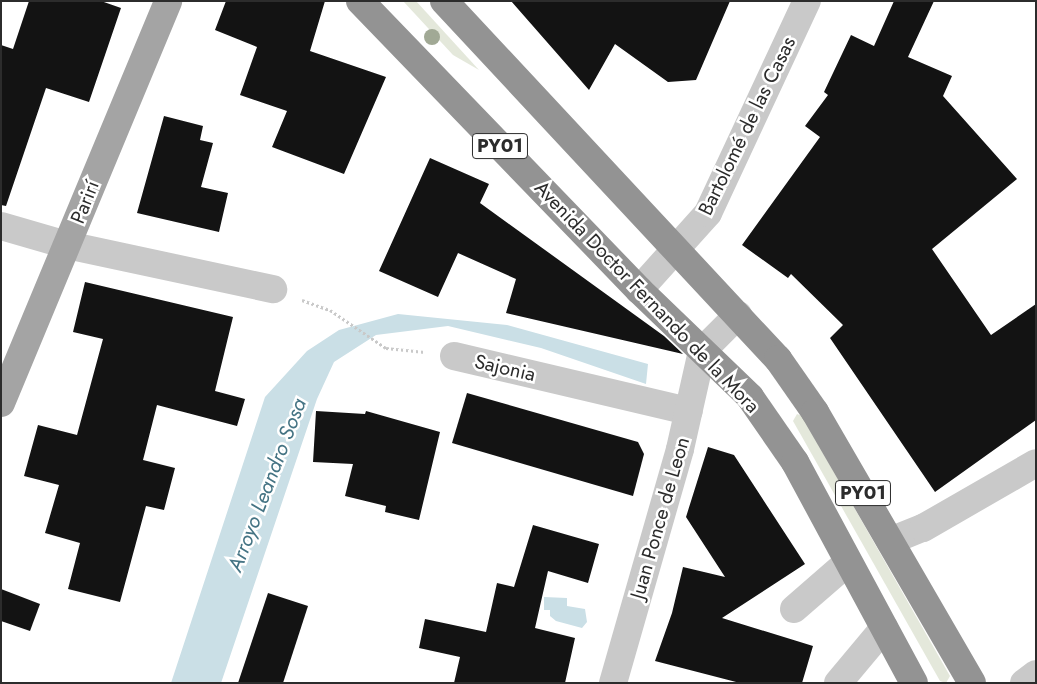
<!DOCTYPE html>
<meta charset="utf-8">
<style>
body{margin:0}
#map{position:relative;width:1037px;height:684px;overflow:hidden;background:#fff;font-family:Jost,sans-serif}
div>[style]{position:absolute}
.green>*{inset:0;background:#e4e8db}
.water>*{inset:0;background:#cadfe6}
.building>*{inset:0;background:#131313}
.path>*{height:3px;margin-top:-1.5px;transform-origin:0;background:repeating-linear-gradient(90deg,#c9c9c9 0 2.5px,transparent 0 5px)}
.minor>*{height:28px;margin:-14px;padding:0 14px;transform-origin:14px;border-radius:14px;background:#c9c9c9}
.major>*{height:28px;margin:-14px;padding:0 14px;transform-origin:14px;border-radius:14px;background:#a4a4a4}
.highway>*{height:28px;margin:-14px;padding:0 14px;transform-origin:14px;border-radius:14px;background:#939393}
.trees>*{width:16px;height:16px;margin:-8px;border-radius:50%;background:#a1a995}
span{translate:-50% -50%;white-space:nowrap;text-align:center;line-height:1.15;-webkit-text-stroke:5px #fff;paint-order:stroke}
.shield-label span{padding:1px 4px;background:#fff;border:1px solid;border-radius:4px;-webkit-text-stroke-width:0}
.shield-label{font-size:19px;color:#2c2c2c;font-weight:700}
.street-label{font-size:20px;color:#2c2c2c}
.water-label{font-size:21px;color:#457484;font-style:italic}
.frame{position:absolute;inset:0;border:2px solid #2c2c2c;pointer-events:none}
</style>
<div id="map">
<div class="green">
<div style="clip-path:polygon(403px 1px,416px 1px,479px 70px,453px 55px)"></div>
<div style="clip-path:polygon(797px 414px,802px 416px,950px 676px,946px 683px,940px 681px,793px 421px)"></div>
</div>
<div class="water">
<div style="clip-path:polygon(398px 314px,507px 325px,648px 364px,646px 384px,541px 348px,448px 326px,376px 335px,334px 362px,317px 399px,221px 683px,171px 683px,265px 397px,307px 351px,339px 330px)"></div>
<div style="clip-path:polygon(544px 597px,567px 598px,567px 606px,585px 609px,587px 622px,582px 628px,556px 621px,550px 616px,550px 610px,544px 610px)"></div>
</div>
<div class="building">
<div style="clip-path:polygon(29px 1px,101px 1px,121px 8px,89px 102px,46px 88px,6px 206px,1px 205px,1px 45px,13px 49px)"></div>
<div style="clip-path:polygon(226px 1px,325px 1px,310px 51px,386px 77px,344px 174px,272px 147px,287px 111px,240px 95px,257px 47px,215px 30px)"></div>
<div style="clip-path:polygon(511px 1px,730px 1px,696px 80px,668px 82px,615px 44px,589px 90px)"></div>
<div style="clip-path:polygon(894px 1px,934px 1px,908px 57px,952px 76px,943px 96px,1017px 179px,932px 249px,991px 335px,1036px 304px,1036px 420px,935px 492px,830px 338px,843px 325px,791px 274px,788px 278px,742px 245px,820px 137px,805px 126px,828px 95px,824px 92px,851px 35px,874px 46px)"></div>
<div style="clip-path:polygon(164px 116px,203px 126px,200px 140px,213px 143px,201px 187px,228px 193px,219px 232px,137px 213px)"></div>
<div style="clip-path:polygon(430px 158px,489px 184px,480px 203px,664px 336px,683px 354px,506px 313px,516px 279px,458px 253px,438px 297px,379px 271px)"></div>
<div style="clip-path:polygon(85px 282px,233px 317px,215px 391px,245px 399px,237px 426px,157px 405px,143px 460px,175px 468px,164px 510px,146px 506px,120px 602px,68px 589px,80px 543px,45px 533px,59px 485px,24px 476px,38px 425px,77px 435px,103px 339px,73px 332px)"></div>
<div style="clip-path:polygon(467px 393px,638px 442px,644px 454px,633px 496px,452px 443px)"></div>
<div style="clip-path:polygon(316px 411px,365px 414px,366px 411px,440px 432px,419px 520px,385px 512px,386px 506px,345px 496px,353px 464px,313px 462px)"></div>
<div style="clip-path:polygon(708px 447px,734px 455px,805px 564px,722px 618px,813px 646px,802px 683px,740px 683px,655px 661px,672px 613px,683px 567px,725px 577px,686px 517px)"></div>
<div style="clip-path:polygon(533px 525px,599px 544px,588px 583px,548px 571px,535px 628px,575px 638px,565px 683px,454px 683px,460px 657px,419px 648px,425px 619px,486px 632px,497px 583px,514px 587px)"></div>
<div style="clip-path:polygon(1px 589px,40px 604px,30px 631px,1px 621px)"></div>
<div style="clip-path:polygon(268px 593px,308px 606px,283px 683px,238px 683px)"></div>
</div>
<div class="path">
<div style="left:302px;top:300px;width:30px;rotate:20deg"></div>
<div style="left:330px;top:310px;width:68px;rotate:34.2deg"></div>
<div style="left:386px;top:348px;width:39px;rotate:6deg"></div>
</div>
<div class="minor">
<div style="left:1px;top:226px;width:69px;rotate:16.1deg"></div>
<div style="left:67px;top:245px;width:211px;rotate:12.1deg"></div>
<div style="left:639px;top:290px;width:103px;rotate:-48.1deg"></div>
<div style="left:708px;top:213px;width:234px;rotate:-65deg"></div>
<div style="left:454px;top:356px;width:241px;rotate:13.2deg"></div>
<div style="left:890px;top:541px;width:35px;rotate:-22deg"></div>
<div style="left:923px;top:528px;width:130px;rotate:-29.9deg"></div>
<div style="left:794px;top:609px;width:70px;rotate:-41deg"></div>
<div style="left:613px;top:683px;width:243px;rotate:-74deg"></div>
<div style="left:680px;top:449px;width:100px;rotate:-77.3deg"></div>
<div style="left:702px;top:351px;width:51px;rotate:-45deg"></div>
<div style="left:838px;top:683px;width:72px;rotate:-50.1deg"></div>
<div style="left:1024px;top:683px;width:15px;rotate:-37deg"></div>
</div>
<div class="major">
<div style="left:1px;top:403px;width:435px;rotate:-67.4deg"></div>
</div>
<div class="highway">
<div style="left:360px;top:1px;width:402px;rotate:46deg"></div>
<div style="left:639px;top:290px;width:154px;rotate:43.9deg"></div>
<div style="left:750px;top:397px;width:79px;rotate:55.3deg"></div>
<div style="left:795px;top:462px;width:251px;rotate:61.7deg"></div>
<div style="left:444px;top:1px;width:490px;rotate:47deg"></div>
<div style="left:778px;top:359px;width:65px;rotate:55.1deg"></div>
<div style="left:815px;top:412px;width:313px;rotate:59.9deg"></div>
</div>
<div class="trees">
<div style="left:432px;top:37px"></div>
</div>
<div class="shield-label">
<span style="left:500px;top:146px">PY01</span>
<span style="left:863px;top:493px">PY01</span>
</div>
<div class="street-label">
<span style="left:747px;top:126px;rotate:-64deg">Bartolomé de las Casas</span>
<span style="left:85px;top:202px;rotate:-68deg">Parirí</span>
<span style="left:647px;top:297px;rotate:46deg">Avenida Doctor Fernando de la Mora</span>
<span style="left:505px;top:368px;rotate:13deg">Sajonia</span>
<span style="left:660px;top:518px;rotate:-74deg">Juan Ponce de Leon</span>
</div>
<div class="water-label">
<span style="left:267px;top:485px;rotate:-69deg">Arroyo Leandro Sosa</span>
</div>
<div class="frame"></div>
</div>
